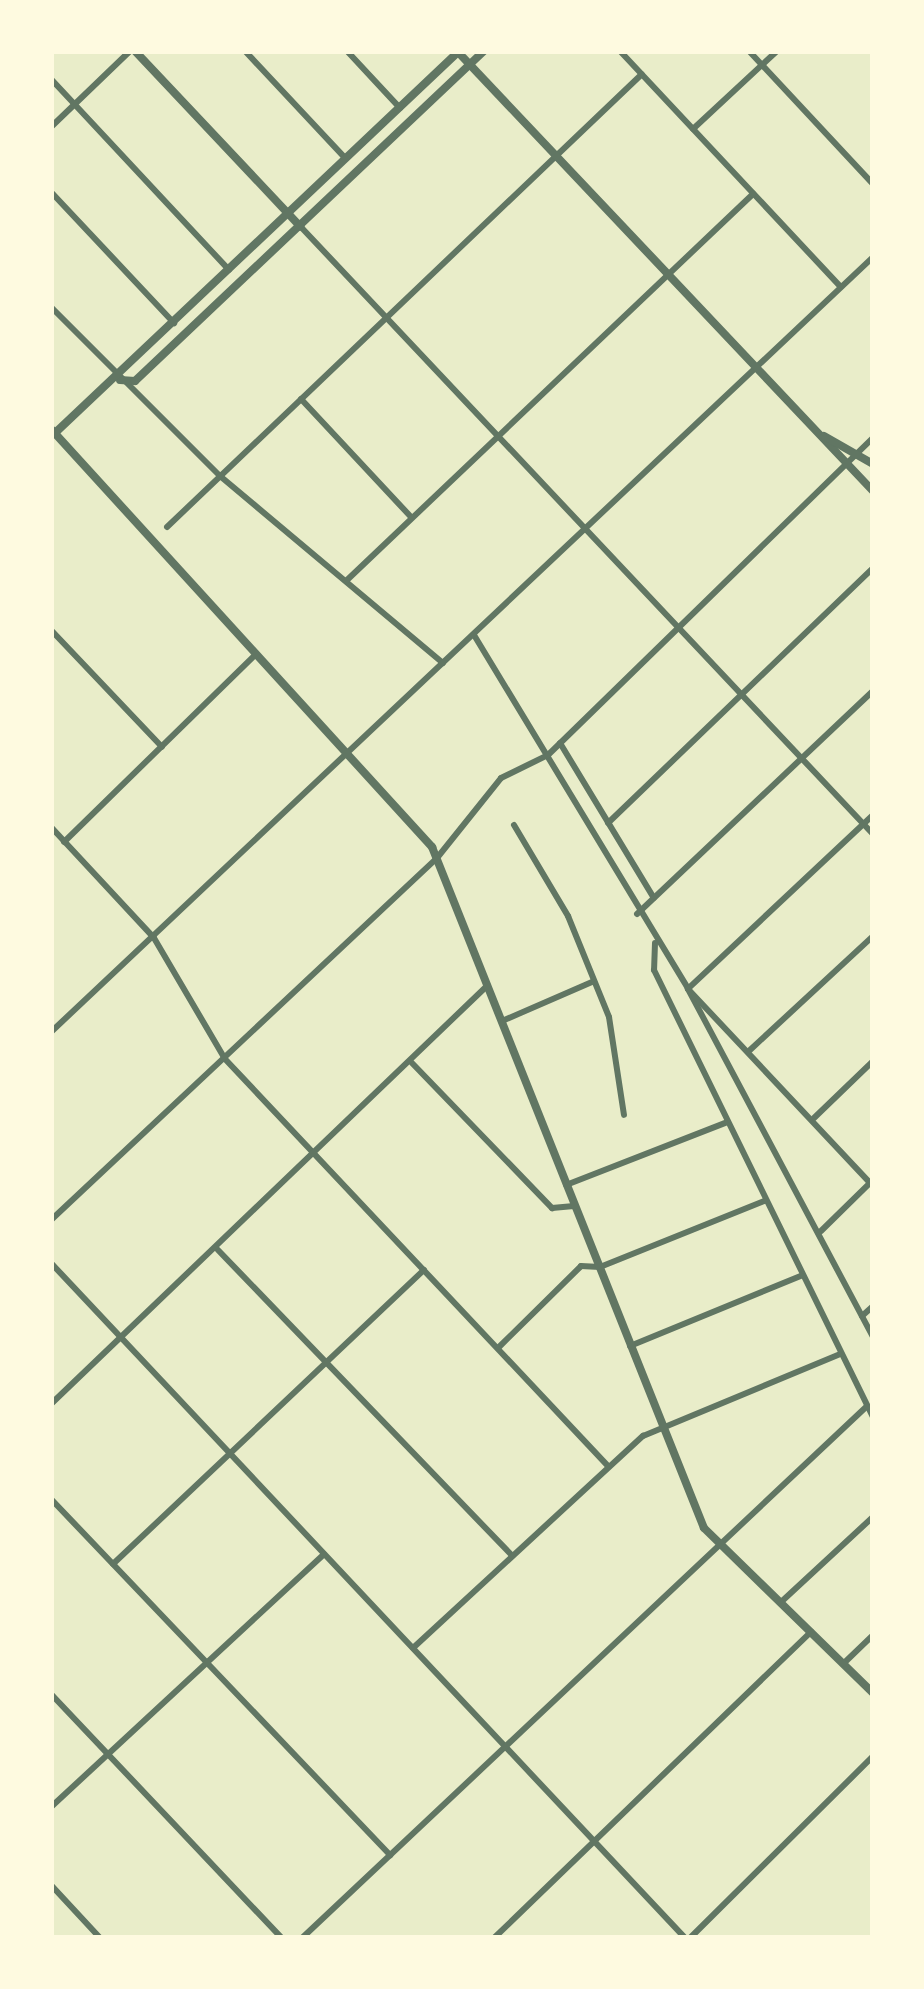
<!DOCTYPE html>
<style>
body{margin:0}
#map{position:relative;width:924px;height:1989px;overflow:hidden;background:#e9edc9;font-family:"Noto Sans",sans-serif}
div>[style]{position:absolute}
.minor>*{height:6px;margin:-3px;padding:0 3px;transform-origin:3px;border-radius:3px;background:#617663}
.tertiary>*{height:8px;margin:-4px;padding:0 4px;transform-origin:4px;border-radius:4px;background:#617663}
span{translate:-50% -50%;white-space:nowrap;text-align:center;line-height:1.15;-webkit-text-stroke:9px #fefae0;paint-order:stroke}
.frame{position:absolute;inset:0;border:54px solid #fefae0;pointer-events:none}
</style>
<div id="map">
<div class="minor">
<div style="left:245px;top:51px;width:146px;rotate:46.9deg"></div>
<div style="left:347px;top:51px;width:78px;rotate:47.1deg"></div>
<div style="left:620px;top:51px;width:323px;rotate:46.9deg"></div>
<div style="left:749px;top:51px;width:182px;rotate:47deg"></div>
<div style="left:51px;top:79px;width:261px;rotate:47deg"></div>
<div style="left:51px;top:127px;width:110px;rotate:-43.9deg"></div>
<div style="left:693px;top:129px;width:115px;rotate:-42.9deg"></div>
<div style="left:51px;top:192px;width:180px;rotate:46.8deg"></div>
<div style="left:300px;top:226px;width:835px;rotate:46.7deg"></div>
<div style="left:51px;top:307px;width:239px;rotate:45deg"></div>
<div style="left:220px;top:476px;width:291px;rotate:40deg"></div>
<div style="left:301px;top:399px;width:161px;rotate:47deg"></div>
<div style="left:167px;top:527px;width:656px;rotate:-43.64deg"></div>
<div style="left:346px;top:581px;width:562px;rotate:-43.56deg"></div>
<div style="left:51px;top:630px;width:161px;rotate:46.5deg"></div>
<div style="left:474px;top:635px;width:414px;rotate:58.8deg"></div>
<div style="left:688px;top:989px;width:394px;rotate:62deg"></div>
<div style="left:560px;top:743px;width:181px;rotate:58.8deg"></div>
<div style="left:873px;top:815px;width:254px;rotate:136.8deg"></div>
<div style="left:688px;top:989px;width:270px;rotate:46.8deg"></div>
<div style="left:608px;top:823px;width:368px;rotate:-43.9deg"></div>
<div style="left:514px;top:825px;width:106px;rotate:59.3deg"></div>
<div style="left:568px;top:916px;width:109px;rotate:67.9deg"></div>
<div style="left:609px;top:1017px;width:99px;rotate:81.3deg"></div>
<div style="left:51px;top:827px;width:151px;rotate:47.1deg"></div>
<div style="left:154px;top:938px;width:140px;rotate:59.6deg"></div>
<div style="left:225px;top:1059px;width:559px;rotate:46.74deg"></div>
<div style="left:64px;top:842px;width:269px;rotate:-44.4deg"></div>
<div style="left:637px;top:914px;width:325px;rotate:-43.4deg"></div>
<div style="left:655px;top:943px;width:27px;rotate:92deg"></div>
<div style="left:654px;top:970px;width:499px;rotate:63.9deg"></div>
<div style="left:502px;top:1021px;width:98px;rotate:-23.4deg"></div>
<div style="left:51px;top:1032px;width:1130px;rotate:-43.31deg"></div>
<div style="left:750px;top:1050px;width:168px;rotate:-42.8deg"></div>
<div style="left:412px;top:1063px;width:202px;rotate:46deg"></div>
<div style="left:552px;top:1208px;width:22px;rotate:-5deg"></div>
<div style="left:814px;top:1118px;width:82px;rotate:-44deg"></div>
<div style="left:566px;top:1185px;width:171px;rotate:-21.3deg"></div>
<div style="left:51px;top:1220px;width:529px;rotate:-43.16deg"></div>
<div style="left:437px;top:858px;width:102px;rotate:-51.3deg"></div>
<div style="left:501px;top:778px;width:52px;rotate:-26.1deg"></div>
<div style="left:548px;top:755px;width:454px;rotate:-44.3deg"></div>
<div style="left:821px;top:1231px;width:69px;rotate:-44.4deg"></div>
<div style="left:218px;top:1250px;width:424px;rotate:46.1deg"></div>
<div style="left:51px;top:1263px;width:926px;rotate:46.79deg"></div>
<div style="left:862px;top:1316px;width:15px;rotate:-42deg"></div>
<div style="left:630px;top:1346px;width:185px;rotate:-22.3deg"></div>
<div style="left:499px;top:1347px;width:115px;rotate:-44.6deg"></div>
<div style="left:581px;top:1266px;width:19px;rotate:3deg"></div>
<div style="left:600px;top:1267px;width:177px;rotate:-21.9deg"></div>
<div style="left:51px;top:1404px;width:605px;rotate:-43.8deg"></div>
<div style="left:51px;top:1499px;width:492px;rotate:46.4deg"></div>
<div style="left:113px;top:1564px;width:428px;rotate:-43.4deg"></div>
<div style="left:780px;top:1603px;width:127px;rotate:-42.8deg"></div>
<div style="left:413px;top:1648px;width:313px;rotate:-42.7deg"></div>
<div style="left:643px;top:1436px;width:213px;rotate:-22.6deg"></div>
<div style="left:843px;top:1664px;width:42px;rotate:-44deg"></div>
<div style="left:51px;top:1694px;width:336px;rotate:46.6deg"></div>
<div style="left:51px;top:1807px;width:372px;rotate:-42.8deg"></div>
<div style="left:51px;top:1885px;width:72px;rotate:47.2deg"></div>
<div style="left:302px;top:1938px;width:775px;rotate:-43.27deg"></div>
<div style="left:494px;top:1938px;width:441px;rotate:-44deg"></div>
<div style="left:690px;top:1938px;width:258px;rotate:-44.8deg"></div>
</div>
<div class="tertiary">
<div style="left:135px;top:51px;width:241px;rotate:46.7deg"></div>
<div style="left:457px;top:51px;width:606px;rotate:46.61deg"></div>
<div style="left:120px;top:380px;width:15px;rotate:4deg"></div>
<div style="left:135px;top:381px;width:480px;rotate:-43.4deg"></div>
<div style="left:51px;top:429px;width:566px;rotate:47.65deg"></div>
<div style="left:432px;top:847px;width:733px;rotate:68.23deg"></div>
<div style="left:704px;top:1528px;width:236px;rotate:44.3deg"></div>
<div style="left:55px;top:433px;width:555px;rotate:-43.39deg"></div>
<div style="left:824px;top:436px;width:56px;rotate:29.7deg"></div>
</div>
<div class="frame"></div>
</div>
